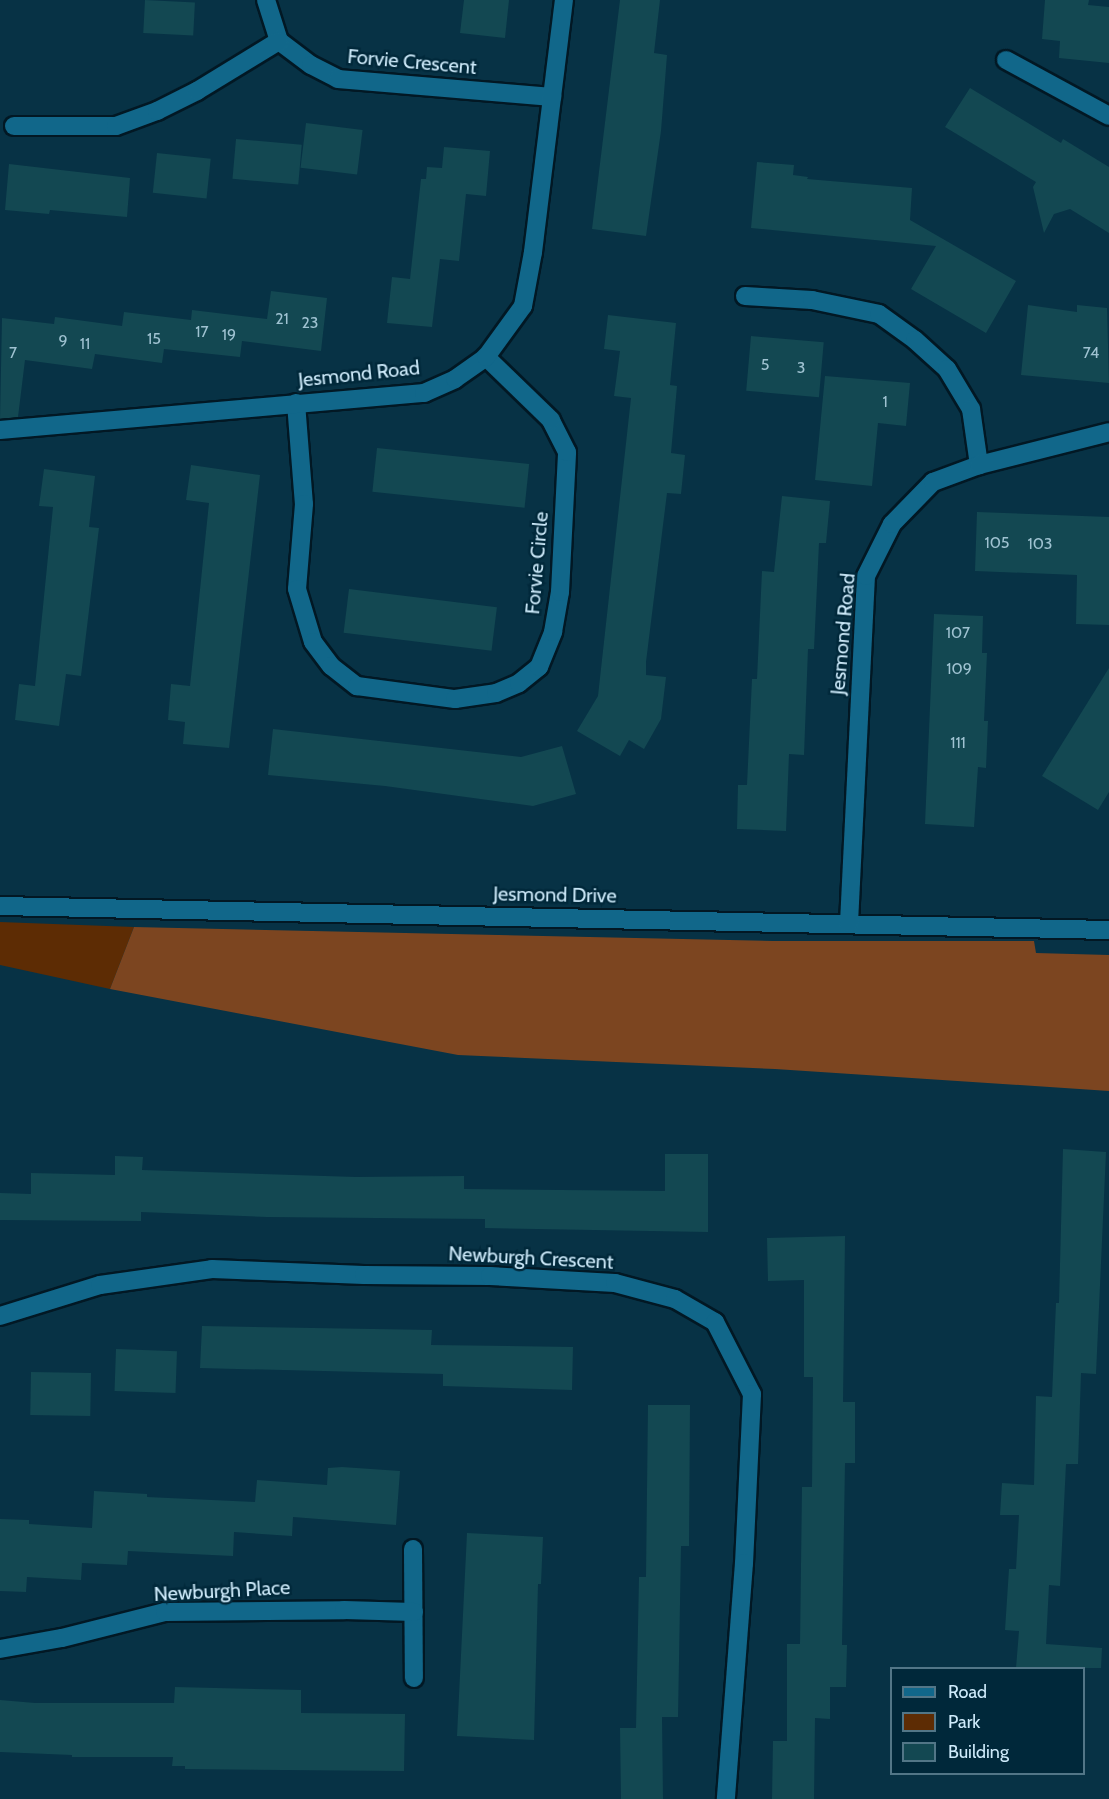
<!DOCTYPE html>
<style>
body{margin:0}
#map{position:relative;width:1109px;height:1799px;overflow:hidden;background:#073245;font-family:Cabin,sans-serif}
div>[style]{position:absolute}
.green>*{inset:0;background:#5d2c04}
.forest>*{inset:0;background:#7c4520}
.building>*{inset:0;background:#134852;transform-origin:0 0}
.roads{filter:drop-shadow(2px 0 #021824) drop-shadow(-2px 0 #021824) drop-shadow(0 2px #021824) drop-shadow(0 -2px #021824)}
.minor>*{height:18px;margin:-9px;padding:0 9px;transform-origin:9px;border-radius:9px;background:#11678a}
span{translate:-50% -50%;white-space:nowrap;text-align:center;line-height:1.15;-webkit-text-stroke:5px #00283a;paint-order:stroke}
.number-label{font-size:16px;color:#9fc2d1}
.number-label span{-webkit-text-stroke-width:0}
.street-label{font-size:20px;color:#ceebfb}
.legend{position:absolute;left:890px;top:1667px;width:195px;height:108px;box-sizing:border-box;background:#00283a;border:2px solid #527687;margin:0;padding:8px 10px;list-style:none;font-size:18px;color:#ceebfb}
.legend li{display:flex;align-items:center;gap:12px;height:30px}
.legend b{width:30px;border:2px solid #527687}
</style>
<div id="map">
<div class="green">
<div style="clip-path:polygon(0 922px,134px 927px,110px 989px,0 965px)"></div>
</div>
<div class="forest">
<div style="clip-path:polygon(134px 927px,773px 941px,1034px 941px,1036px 953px,1109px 955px,1109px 1091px,775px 1069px,458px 1055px,110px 989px)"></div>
</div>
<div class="building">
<div style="left:145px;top:0;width:50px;height:33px;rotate:3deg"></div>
<div style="clip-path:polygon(464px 0,509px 0,505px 38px,460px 33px)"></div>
<div style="clip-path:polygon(620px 0,660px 0,654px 53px,667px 55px,661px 131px,646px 236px,592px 229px)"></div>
<div style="clip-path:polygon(1045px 0,1089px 0,1088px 5px,1109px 7px,1109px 63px,1059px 58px,1060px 41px,1042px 39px)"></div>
<div style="clip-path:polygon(970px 88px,1061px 143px,1063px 139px,1109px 167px,1109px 233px,1070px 209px,1054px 214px,1044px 233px,1033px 187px,1036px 182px,945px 127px)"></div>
<div style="left:306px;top:123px;width:57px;height:45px;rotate:7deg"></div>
<div style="left:236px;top:139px;width:66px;height:40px;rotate:5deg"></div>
<div style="clip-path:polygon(444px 147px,490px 151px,486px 196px,466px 194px,459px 261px,440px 259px,432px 327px,387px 323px,392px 277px,410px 279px,421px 179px,426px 179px,427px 167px,442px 168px)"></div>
<div style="left:157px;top:153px;width:54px;height:40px;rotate:6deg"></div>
<div style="clip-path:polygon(757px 162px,794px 165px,793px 175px,808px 177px,807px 179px,912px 188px,910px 220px,1016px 281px,986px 333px,911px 289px,936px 246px,751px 228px)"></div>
<div style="clip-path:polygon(9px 164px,130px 178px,127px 217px,50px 210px,49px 214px,5px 210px)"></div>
<div style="clip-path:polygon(271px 291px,327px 298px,321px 351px,242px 341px,240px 357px,164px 349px,162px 363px,95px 354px,92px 369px,25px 360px,18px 417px,0 419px,2px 318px,54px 324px,55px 317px,122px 326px,124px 312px,191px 320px,192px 310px,267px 319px)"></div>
<div style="clip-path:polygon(1028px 305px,1077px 312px,1077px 305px,1107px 308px,1109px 383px,1021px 375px)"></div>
<div style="clip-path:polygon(608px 315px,676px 323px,670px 385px,677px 386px,671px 453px,685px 455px,681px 494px,667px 493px,646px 662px,646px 675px,666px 677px,661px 719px,644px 749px,629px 740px,620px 756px,577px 731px,598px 696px,631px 398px,614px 396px,620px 351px,604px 349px)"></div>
<div style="left:751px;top:336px;width:73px;height:55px;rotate:5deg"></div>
<div style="clip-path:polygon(825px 376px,910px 383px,906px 426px,878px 423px,872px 486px,815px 480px)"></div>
<div style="left:377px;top:448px;width:153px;height:44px;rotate:6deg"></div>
<div style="clip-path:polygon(191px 465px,260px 475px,229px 748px,183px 744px,185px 722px,168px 720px,171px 684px,190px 686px,209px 503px,186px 500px)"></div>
<div style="clip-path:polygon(44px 469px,95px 476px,89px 527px,99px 528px,81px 676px,66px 674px,59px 726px,15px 720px,19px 684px,35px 686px,53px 507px,39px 506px)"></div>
<div style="clip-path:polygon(782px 496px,830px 501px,826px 543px,819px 543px,814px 649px,808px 649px,804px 755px,789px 754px,786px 831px,737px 829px,738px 785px,747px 785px,752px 679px,757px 679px,762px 571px,774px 572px)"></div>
<div style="clip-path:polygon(977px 512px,1109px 517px,1109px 625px,1076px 624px,1077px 575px,975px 571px)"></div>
<div style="left:349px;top:589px;width:149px;height:44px;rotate:7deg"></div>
<div style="clip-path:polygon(934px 614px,983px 616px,982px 653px,987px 653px,984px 721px,988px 721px,986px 768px,978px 767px,974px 827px,925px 824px)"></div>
<div style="clip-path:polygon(1109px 668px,1109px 792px,1098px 810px,1042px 776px)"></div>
<div style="clip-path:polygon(273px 729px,521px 757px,562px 746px,576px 794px,533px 806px,385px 786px,268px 775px)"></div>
<div style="clip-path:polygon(1063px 1149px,1106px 1152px,1096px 1374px,1081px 1373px,1078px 1464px,1066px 1464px,1060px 1586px,1049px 1585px,1046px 1644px,1102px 1648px,1101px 1668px,1016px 1668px,1019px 1631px,1005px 1630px,1009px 1569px,1016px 1569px,1019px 1515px,1000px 1515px,1002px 1483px,1034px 1485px,1036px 1396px,1052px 1397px,1056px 1303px,1059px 1303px)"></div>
<div style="clip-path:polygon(665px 1154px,708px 1154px,708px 1232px,485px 1228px,485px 1219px,267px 1217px,141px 1212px,141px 1221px,0 1220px,0 1193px,31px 1194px,31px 1173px,115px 1175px,115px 1156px,143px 1157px,142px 1170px,356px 1177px,464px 1176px,464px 1189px,665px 1191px)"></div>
<div style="clip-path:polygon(845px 1236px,843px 1402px,855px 1402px,855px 1463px,845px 1463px,842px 1645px,847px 1645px,846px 1687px,830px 1687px,830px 1719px,815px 1718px,814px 1799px,772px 1799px,773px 1741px,787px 1741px,787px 1644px,800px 1644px,802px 1487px,812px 1487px,813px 1377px,804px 1377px,804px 1280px,768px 1281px,767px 1238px)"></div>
<div style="clip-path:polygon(202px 1326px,432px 1330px,431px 1345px,573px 1347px,572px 1390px,443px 1386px,443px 1374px,200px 1368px)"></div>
<div style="left:116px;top:1349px;width:61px;height:42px;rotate:2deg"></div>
<div style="left:31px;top:1372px;width:60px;height:43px;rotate:1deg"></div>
<div style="clip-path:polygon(648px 1405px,690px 1405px,689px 1546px,681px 1546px,678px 1717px,662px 1717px,663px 1799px,621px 1799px,620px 1728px,636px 1728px,639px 1577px,646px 1577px)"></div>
<div style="clip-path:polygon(342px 1467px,400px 1471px,396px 1525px,293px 1517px,292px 1536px,234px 1532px,233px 1556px,128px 1551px,127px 1565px,82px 1563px,81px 1580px,27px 1577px,26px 1592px,0 1591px,0 1519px,29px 1520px,29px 1524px,92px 1528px,94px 1491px,147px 1494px,147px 1497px,255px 1502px,257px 1480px,327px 1485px,328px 1468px)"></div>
<div style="clip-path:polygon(467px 1533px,543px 1537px,541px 1584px,538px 1584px,534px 1740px,457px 1736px)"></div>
<div style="clip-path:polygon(175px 1687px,301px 1690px,301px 1713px,405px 1714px,404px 1771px,185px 1769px,185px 1766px,172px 1766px,173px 1757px,72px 1757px,72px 1755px,0 1752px,0 1700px,35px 1703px,174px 1703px)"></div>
</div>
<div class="roads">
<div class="minor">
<div style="left:266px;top:0;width:43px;rotate:72.4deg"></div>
<div style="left:279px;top:41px;width:40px;rotate:37deg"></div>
<div style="left:311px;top:65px;width:30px;rotate:27deg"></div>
<div style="left:338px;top:79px;width:215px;rotate:4.8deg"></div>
<div style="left:1006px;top:60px;width:117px;rotate:28.5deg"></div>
<div style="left:14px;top:126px;width:102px"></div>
<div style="left:116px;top:126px;width:44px;rotate:-20.1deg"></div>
<div style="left:157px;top:111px;width:45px;rotate:-26.6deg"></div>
<div style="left:197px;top:91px;width:96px;rotate:-31.4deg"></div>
<div style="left:745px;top:296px;width:67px;rotate:3.4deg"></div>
<div style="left:812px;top:300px;width:68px;rotate:11.8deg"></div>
<div style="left:879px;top:314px;width:44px;rotate:35.8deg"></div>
<div style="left:915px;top:340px;width:43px;rotate:42.2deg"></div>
<div style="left:947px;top:369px;width:47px;rotate:59deg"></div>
<div style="left:971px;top:409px;width:57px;rotate:81.9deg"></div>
<div style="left:296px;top:403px;width:101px;rotate:85.5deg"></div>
<div style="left:304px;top:504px;width:85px;rotate:94.7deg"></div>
<div style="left:297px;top:589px;width:55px;rotate:73.2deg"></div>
<div style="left:313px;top:642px;width:30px;rotate:53deg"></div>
<div style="left:331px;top:666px;width:33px;rotate:38deg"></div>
<div style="left:357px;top:686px;width:99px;rotate:7.6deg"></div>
<div style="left:455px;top:699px;width:41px;rotate:-8.3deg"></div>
<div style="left:496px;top:693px;width:25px;rotate:-23deg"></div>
<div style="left:519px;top:683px;width:26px;rotate:-39deg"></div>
<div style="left:539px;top:667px;width:38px;rotate:-68deg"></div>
<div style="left:553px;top:632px;width:41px;rotate:-80.1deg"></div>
<div style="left:560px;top:592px;width:140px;rotate:-87.1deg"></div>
<div style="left:567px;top:452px;width:36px;rotate:-117deg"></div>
<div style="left:551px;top:420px;width:91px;rotate:-135.9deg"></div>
<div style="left:0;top:430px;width:426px;rotate:-5deg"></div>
<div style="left:424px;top:393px;width:34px;rotate:-24deg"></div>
<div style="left:455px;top:379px;width:38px;rotate:-35deg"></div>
<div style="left:486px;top:357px;width:63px;rotate:-54deg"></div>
<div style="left:523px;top:306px;width:55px;rotate:-79.5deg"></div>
<div style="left:533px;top:252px;width:254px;rotate:-83deg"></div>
<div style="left:0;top:906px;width:1109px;rotate:1.24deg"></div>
<div style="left:849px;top:923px;width:347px;rotate:-87.2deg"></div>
<div style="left:866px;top:576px;width:58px;rotate:-63.4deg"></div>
<div style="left:892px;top:524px;width:59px;rotate:-45.7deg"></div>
<div style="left:933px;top:482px;width:49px;rotate:-20.3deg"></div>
<div style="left:979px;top:465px;width:134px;rotate:-14.2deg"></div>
<div style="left:0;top:1316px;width:105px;rotate:-17.2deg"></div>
<div style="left:100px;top:1285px;width:113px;rotate:-8.1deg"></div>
<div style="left:212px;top:1269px;width:152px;rotate:2.3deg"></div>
<div style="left:364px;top:1275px;width:126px;rotate:0.5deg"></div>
<div style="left:490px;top:1276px;width:125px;rotate:3.2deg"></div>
<div style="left:615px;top:1283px;width:62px;rotate:14.9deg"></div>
<div style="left:675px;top:1299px;width:46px;rotate:29.9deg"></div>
<div style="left:715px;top:1322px;width:81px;rotate:62.8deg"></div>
<div style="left:752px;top:1394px;width:169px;rotate:92.7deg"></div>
<div style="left:744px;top:1563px;width:237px;rotate:94.4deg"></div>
<div style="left:413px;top:1549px;width:129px;rotate:89.6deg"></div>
<div style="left:0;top:1649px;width:63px;rotate:-10.1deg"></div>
<div style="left:62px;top:1638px;width:106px;rotate:-14.2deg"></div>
<div style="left:165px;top:1612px;width:179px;rotate:-0.6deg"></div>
<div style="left:344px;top:1610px;width:70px;rotate:1.6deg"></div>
</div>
</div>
<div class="number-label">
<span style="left:282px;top:319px">21</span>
<span style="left:310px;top:323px">23</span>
<span style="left:202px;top:332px">17</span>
<span style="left:229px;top:335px">19</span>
<span style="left:154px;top:339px">15</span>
<span style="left:63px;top:341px">9</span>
<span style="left:85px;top:344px">11</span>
<span style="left:13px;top:353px">7</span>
<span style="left:1091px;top:353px">74</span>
<span style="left:765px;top:365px">5</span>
<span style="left:801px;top:368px">3</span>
<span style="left:885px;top:402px">1</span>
<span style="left:997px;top:543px">105</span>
<span style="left:1040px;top:544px">103</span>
<span style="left:958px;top:633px">107</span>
<span style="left:959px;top:669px">109</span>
<span style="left:958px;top:743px">111</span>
</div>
<div class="street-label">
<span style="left:412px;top:62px;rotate:5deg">Forvie Crescent</span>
<span style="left:359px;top:374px;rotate:-6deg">Jesmond Road</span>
<span style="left:537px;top:563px;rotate:-85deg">Forvie Circle</span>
<span style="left:843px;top:634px;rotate:-85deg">Jesmond Road</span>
<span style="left:555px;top:895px;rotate:1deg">Jesmond Drive</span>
<span style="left:531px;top:1258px;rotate:3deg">Newburgh Crescent</span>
<span style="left:222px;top:1591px;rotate:-3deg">Newburgh Place</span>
</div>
<ul class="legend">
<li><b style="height:8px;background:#11678a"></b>Road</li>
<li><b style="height:16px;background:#5d2c04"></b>Park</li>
<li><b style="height:16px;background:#134852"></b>Building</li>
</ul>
</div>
